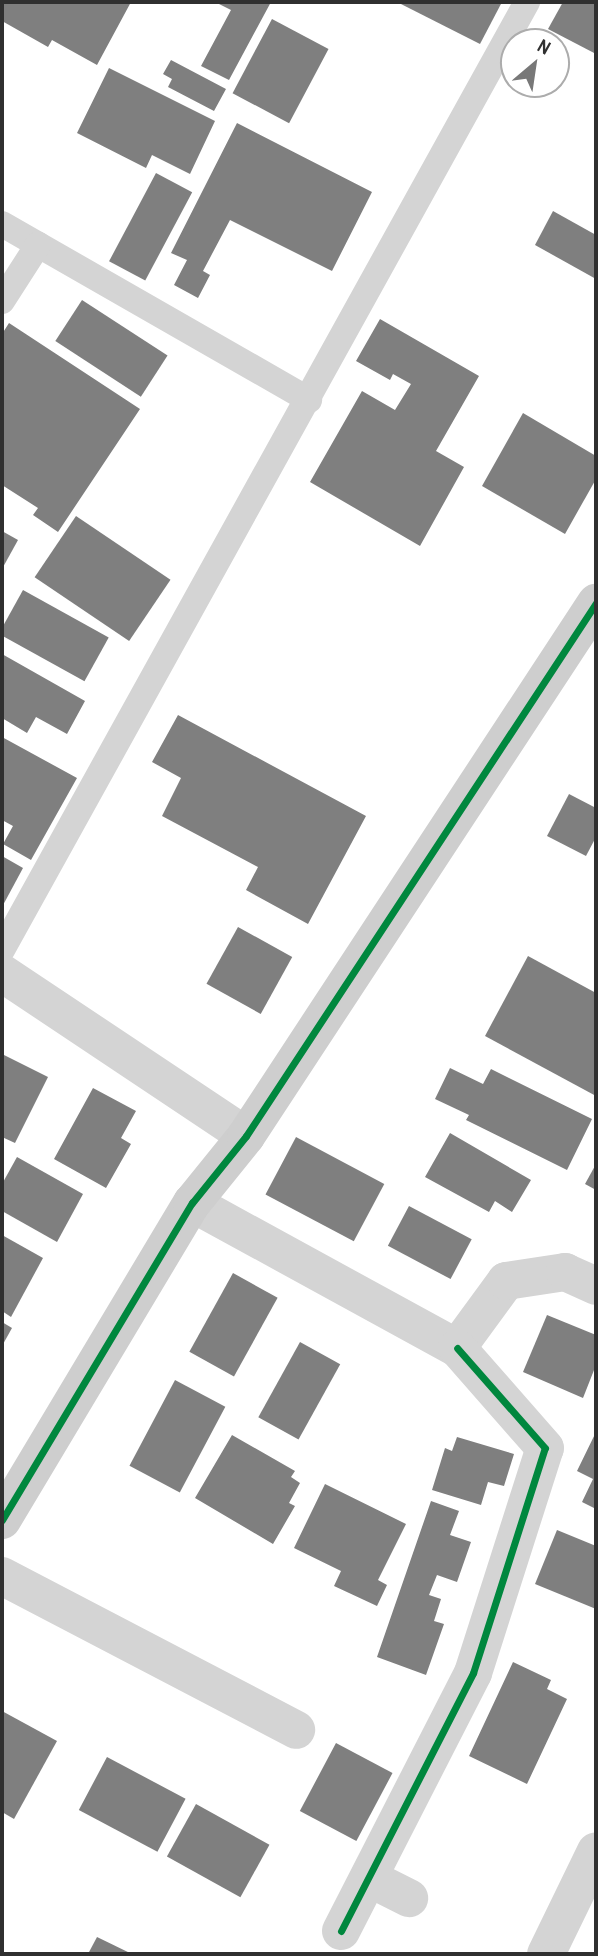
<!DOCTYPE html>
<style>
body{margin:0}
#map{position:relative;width:598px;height:1956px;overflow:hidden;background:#fff;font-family:"Archivo Narrow",sans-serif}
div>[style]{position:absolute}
.building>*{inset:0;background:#7f7f7f;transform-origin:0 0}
.lane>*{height:26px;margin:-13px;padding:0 13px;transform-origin:13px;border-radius:13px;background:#d4d4d4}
.street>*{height:38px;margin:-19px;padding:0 19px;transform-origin:19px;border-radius:19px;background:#d4d4d4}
.secondary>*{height:38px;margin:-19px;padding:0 19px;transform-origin:19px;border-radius:19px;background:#cecece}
.cycleway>*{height:7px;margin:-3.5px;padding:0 3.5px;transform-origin:3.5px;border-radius:3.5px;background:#00873e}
span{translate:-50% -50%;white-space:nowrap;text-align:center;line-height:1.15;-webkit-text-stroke:7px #fff;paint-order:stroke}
.frame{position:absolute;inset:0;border:4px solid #303030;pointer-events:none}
.north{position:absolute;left:500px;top:28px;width:70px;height:70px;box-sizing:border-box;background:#fff;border:2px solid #acacac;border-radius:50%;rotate:29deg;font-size:19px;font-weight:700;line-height:28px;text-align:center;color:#303030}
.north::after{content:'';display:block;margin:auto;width:24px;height:32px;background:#787878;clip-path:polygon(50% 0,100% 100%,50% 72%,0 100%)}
</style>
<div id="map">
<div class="building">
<div style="clip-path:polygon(3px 2px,131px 2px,97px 65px,52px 40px,48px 47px,2px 21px)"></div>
<div style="clip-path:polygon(215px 2px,271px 2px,229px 80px,201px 66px,231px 10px)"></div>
<div style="clip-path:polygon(397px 2px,502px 2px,480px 44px)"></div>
<div style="clip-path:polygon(563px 2px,596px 2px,596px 54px,548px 29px)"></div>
<div style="left:272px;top:19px;width:64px;height:84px;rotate:28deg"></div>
<div style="clip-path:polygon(171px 60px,226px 89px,214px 111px,168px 87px,172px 79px,163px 74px)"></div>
<div style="clip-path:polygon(109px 68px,215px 121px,190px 174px,152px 155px,146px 168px,77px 133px)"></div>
<div style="clip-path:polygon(237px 123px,372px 192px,332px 271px,230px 220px,203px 271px,210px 275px,198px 298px,174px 285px,187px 260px,171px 253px)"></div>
<div style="left:156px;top:173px;width:41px;height:100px;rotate:28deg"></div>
<div style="clip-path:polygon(553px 211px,596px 235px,596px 279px,535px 245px)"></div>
<div style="left:82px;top:300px;width:102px;height:49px;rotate:33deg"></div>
<div style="clip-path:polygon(380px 319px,479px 376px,436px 451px,464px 467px,420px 546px,310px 482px,362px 391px,395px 410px,411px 384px,393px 374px,390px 380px,356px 361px)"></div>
<div style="clip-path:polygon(9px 323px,140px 409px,58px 532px,33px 515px,38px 508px,2px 485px,2px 334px)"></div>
<div style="clip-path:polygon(523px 413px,596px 456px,596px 479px,565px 534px,482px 486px)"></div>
<div style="left:76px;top:516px;width:114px;height:74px;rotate:34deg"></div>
<div style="clip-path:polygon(2px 531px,18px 540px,2px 569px)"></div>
<div style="left:23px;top:590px;width:98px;height:50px;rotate:29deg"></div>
<div style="clip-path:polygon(2px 654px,85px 701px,67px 734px,36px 717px,27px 733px,2px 718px)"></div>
<div style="clip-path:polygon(178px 715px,366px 816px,308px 924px,246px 890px,258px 867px,162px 816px,181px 778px,152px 762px)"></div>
<div style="clip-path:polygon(2px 737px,77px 778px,31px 860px,3px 844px,13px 826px,2px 820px)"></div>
<div style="clip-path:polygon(569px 794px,596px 808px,596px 837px,586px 856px,547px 836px)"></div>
<div style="clip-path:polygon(2px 856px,23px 868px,2px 907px)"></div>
<div style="left:238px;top:927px;width:62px;height:65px;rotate:29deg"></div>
<div style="clip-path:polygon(528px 956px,596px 993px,596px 1096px,485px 1036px)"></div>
<div style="clip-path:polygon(4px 1055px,48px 1077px,15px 1143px,2px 1137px)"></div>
<div style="clip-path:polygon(450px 1068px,483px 1084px,491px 1069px,592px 1119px,567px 1170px,466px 1120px,469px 1115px,435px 1099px)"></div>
<div style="clip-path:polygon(93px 1088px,136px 1111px,121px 1138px,131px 1144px,106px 1188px,54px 1159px)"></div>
<div style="clip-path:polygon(450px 1133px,531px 1180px,512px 1212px,495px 1201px,489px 1212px,425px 1177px)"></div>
<div style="left:296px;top:1137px;width:100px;height:65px;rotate:28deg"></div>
<div style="clip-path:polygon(17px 1157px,83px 1194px,57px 1242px,2px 1211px,2px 1184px)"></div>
<div style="clip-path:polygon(596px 1164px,596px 1190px,585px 1184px)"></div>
<div style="left:409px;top:1206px;width:71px;height:45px;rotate:28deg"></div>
<div style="clip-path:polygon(2px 1235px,43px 1258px,11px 1317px,2px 1311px)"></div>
<div style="left:233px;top:1273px;width:51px;height:90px;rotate:29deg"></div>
<div style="clip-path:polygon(547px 1315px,596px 1335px,596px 1365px,583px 1398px,523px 1372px)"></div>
<div style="clip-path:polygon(2px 1322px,12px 1328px,2px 1346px)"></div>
<div style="left:300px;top:1342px;width:46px;height:86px;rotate:29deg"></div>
<div style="left:175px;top:1380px;width:57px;height:97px;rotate:28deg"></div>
<div style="clip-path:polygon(596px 1432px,596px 1509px,582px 1502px,593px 1479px,577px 1471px)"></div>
<div style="clip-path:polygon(232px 1435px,295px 1471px,291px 1477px,300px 1483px,289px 1503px,295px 1506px,273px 1544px,195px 1498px)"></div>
<div style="clip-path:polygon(457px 1437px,514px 1454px,504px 1486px,488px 1482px,481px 1505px,432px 1490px,445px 1448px,452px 1451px)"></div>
<div style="clip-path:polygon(325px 1484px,406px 1524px,378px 1580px,387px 1585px,377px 1606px,334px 1586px,341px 1571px,294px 1548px)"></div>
<div style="clip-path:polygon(431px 1501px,459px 1511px,450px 1535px,471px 1542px,457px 1582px,437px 1575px,429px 1595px,441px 1599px,434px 1621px,444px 1624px,426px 1675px,377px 1657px)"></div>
<div style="clip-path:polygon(557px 1530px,596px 1546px,596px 1609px,535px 1584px)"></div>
<div style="clip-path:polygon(513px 1662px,551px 1680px,547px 1689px,567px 1699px,527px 1784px,469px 1756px)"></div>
<div style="clip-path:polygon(2px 1711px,57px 1741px,14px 1819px,2px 1812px)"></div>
<div style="left:336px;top:1743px;width:64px;height:77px;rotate:28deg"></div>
<div style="left:107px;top:1757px;width:89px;height:60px;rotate:28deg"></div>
<div style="left:196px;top:1804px;width:84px;height:60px;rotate:29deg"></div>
<div style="clip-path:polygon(97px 1937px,132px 1954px,88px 1954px)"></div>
</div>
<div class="lane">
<div style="left:2px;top:224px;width:354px;rotate:29.8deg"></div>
<div style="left:2px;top:301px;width:67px;rotate:-57.3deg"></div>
<div style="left:2px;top:950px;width:1084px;rotate:-61.02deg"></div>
</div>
<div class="street">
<div style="left:2px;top:973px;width:293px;rotate:33.7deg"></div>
<div style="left:192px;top:1203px;width:302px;rotate:28.7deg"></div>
<div style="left:457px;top:1348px;width:83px;rotate:-53.8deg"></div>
<div style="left:506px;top:1281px;width:60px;rotate:-8.7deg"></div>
<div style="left:565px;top:1272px;width:34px;rotate:24deg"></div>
<div style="left:2px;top:1576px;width:332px;rotate:27.6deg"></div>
<div style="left:369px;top:1878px;width:45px;rotate:26.6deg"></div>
<div style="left:341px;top:1931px;width:290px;rotate:-62.9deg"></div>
<div style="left:473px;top:1673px;width:236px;rotate:-72.3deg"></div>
<div style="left:545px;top:1448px;width:133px;rotate:-131.3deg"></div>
<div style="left:546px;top:1954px;width:114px;rotate:-64.1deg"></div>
</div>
<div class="secondary">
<div style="left:2px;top:1520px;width:370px;rotate:-59.1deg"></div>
<div style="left:192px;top:1203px;width:86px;rotate:-51.1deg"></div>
<div style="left:246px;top:1136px;width:638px;rotate:-56.71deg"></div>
</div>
<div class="cycleway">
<div style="left:2px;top:1520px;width:370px;rotate:-59.1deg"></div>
<div style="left:192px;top:1203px;width:86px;rotate:-51.1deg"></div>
<div style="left:246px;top:1136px;width:638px;rotate:-56.71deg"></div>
<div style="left:341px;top:1931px;width:290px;rotate:-62.9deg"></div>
<div style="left:473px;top:1673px;width:236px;rotate:-72.3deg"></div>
<div style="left:545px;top:1448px;width:133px;rotate:-131.3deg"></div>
</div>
<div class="frame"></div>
<div class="north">N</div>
</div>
